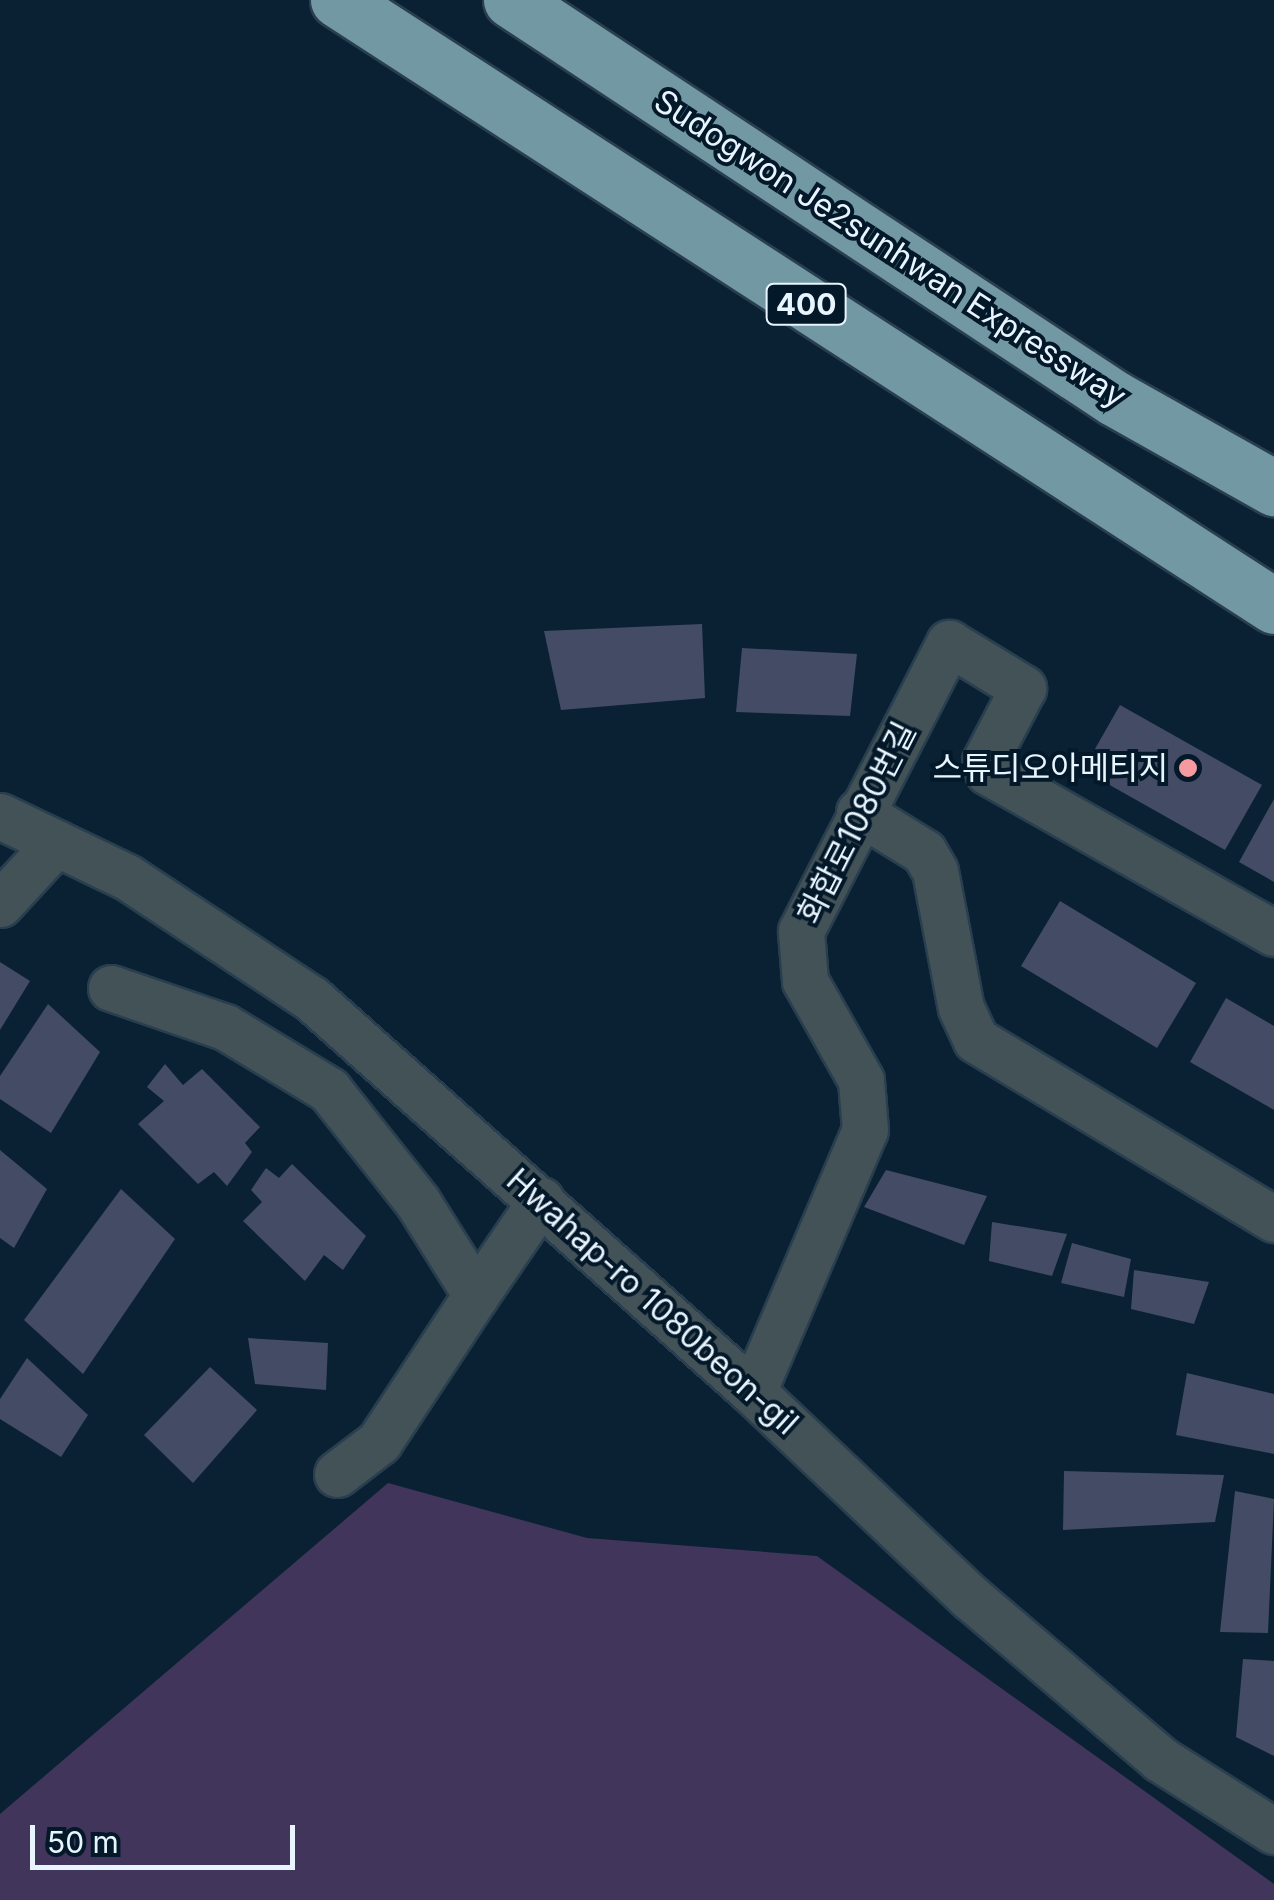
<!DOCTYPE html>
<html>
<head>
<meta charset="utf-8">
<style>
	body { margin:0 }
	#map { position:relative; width:1274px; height:1900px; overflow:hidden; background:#0a2133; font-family:Inter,"Noto Sans KR",sans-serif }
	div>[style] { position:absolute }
	.green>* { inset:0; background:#41355b }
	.building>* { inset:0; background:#434b65 }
	.roads { filter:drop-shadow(2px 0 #293f4f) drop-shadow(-2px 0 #293f4f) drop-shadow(0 2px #293f4f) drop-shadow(0 -2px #293f4f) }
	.minor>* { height:45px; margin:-22.5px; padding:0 22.5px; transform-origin:22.5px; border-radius:22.5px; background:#435257 }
	.highway>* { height:55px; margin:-27.5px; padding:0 27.5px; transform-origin:27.5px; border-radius:27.5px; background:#7298a3 }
	.dots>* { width:28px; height:28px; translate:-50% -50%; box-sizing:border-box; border:5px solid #031829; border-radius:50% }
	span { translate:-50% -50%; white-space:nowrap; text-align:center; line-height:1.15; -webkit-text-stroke:8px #031829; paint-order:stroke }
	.shield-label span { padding:2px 8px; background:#031829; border:2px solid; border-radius:8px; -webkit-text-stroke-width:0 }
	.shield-label { font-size:30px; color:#e9f5fe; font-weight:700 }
	.street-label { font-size:32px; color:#e9f5fe }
	.poi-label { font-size:32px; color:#e9f5fe }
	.right { translate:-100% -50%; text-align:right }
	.scale { position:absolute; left:30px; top:1825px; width:265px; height:45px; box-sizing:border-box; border:5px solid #e9f5fe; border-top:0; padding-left:12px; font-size:30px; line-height:35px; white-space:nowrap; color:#e9f5fe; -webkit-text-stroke:8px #031829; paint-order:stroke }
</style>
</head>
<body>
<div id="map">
	<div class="green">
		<i style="clip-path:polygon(388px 1483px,587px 1538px,817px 1556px,1274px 1884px,1274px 1900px,0 1900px,0 1814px)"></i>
	</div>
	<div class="building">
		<i style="clip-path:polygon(702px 624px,705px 698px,561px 710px,544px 631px)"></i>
		<i style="clip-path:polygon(742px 648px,857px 654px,850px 716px,736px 712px)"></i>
		<i style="clip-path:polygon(1120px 705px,1262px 785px,1225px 850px,1083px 770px)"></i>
		<i style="clip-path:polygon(1274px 799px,1274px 882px,1239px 862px)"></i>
		<i style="clip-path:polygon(1060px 901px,1196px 983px,1157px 1048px,1021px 966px)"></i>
		<i style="clip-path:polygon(0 962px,30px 981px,0 1030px)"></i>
		<i style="clip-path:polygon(1226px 998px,1274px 1026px,1274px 1110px,1190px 1062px)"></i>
		<i style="clip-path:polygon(48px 1004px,100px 1052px,51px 1133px,0 1099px,0 1076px)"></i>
		<i style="clip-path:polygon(165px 1064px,183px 1085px,202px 1069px,260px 1127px,245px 1143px,252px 1152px,227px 1186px,214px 1172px,198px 1184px,138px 1124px,164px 1101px,147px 1087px)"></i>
		<i style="clip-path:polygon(0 1150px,47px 1189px,14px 1248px,0 1238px)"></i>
		<i style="clip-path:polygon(292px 1164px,366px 1236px,343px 1270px,324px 1255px,305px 1281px,243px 1221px,262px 1202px,251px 1190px,266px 1168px,279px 1178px)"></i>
		<i style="clip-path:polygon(886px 1170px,987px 1196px,964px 1245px,864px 1207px)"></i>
		<i style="clip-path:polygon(121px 1189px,175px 1239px,83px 1374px,24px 1320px)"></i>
		<i style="clip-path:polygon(992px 1222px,1067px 1234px,1052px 1276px,989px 1261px)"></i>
		<i style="clip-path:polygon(1072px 1243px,1131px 1259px,1124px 1297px,1061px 1283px)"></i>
		<i style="clip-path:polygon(1134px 1270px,1209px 1282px,1194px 1324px,1131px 1309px)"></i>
		<i style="clip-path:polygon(248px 1338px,328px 1343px,326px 1390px,255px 1384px)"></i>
		<i style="clip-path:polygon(27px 1358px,88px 1415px,61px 1457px,0 1419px,0 1399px)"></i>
		<i style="clip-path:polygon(210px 1367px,257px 1410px,193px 1483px,144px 1435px)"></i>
		<i style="clip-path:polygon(1187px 1373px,1274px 1394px,1274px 1454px,1176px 1435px)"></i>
		<i style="clip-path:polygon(1064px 1471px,1224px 1475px,1215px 1522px,1063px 1530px)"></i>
		<i style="clip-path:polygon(1235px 1491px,1274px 1499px,1268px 1633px,1220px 1632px)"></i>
		<i style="clip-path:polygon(1243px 1659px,1274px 1661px,1274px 1756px,1236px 1737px)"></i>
	</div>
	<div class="roads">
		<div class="minor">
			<i style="left:859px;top:812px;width:76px;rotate:31.6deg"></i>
			<i style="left:924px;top:852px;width:22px;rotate:60deg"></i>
			<i style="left:935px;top:871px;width:139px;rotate:79.3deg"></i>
			<i style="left:961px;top:1008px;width:35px;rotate:65deg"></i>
			<i style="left:976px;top:1040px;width:348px;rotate:31deg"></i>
			<i style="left:0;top:816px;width:141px;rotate:25.7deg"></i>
			<i style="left:127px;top:877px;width:222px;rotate:33.4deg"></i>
			<i style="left:312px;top:999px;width:591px;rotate:41.71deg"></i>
			<i style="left:753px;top:1392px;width:300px;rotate:43.4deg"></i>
			<i style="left:971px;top:1598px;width:248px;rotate:40.4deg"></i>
			<i style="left:1160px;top:1759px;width:135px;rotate:32.3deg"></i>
			<i style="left:0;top:904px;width:83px;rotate:-47.4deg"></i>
			<i style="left:111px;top:988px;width:120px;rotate:18.9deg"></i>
			<i style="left:225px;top:1027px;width:122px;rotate:31.2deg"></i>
			<i style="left:329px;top:1090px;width:142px;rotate:51.6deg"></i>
			<i style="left:417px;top:1201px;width:111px;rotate:57.9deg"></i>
			<i style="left:476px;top:1295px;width:115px;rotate:-55.6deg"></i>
			<i style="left:753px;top:1392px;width:285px;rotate:-66.9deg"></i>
			<i style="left:865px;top:1130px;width:50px;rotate:-94.6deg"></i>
			<i style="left:861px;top:1080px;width:114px;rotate:-119.5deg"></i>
			<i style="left:805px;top:981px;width:50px;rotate:-94.6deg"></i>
			<i style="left:801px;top:931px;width:324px;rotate:-62.8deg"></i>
			<i style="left:949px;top:643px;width:87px;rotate:31.3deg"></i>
			<i style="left:1023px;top:688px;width:82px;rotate:117.5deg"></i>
			<i style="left:985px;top:761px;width:11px;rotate:75deg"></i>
			<i style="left:988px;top:772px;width:328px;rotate:29.4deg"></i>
			<i style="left:337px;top:1474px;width:53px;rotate:-37.3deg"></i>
			<i style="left:379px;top:1442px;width:176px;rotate:-56.6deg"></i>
		</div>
		<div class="highway">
			<i style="left:338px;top:0;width:1115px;rotate:32.92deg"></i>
			<i style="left:511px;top:0;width:723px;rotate:33.43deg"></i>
			<i style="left:1114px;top:398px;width:184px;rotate:29.4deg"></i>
		</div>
	</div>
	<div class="dots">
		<i style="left:1188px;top:768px;background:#f59b9f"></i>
	</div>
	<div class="shield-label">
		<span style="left:806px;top:304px">400</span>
	</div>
	<div class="street-label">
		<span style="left:890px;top:249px;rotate:33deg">Sudogwon Je2sunhwan Expressway</span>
		<span style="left:857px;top:823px;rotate:-63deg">화합로1080번길</span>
		<span style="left:652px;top:1302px;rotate:42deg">Hwahap-ro 1080beon-gil</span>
	</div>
	<div class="poi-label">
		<span class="right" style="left:1168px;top:768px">스튜디오아메티지</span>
	</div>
	<div class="scale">50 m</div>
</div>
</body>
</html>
